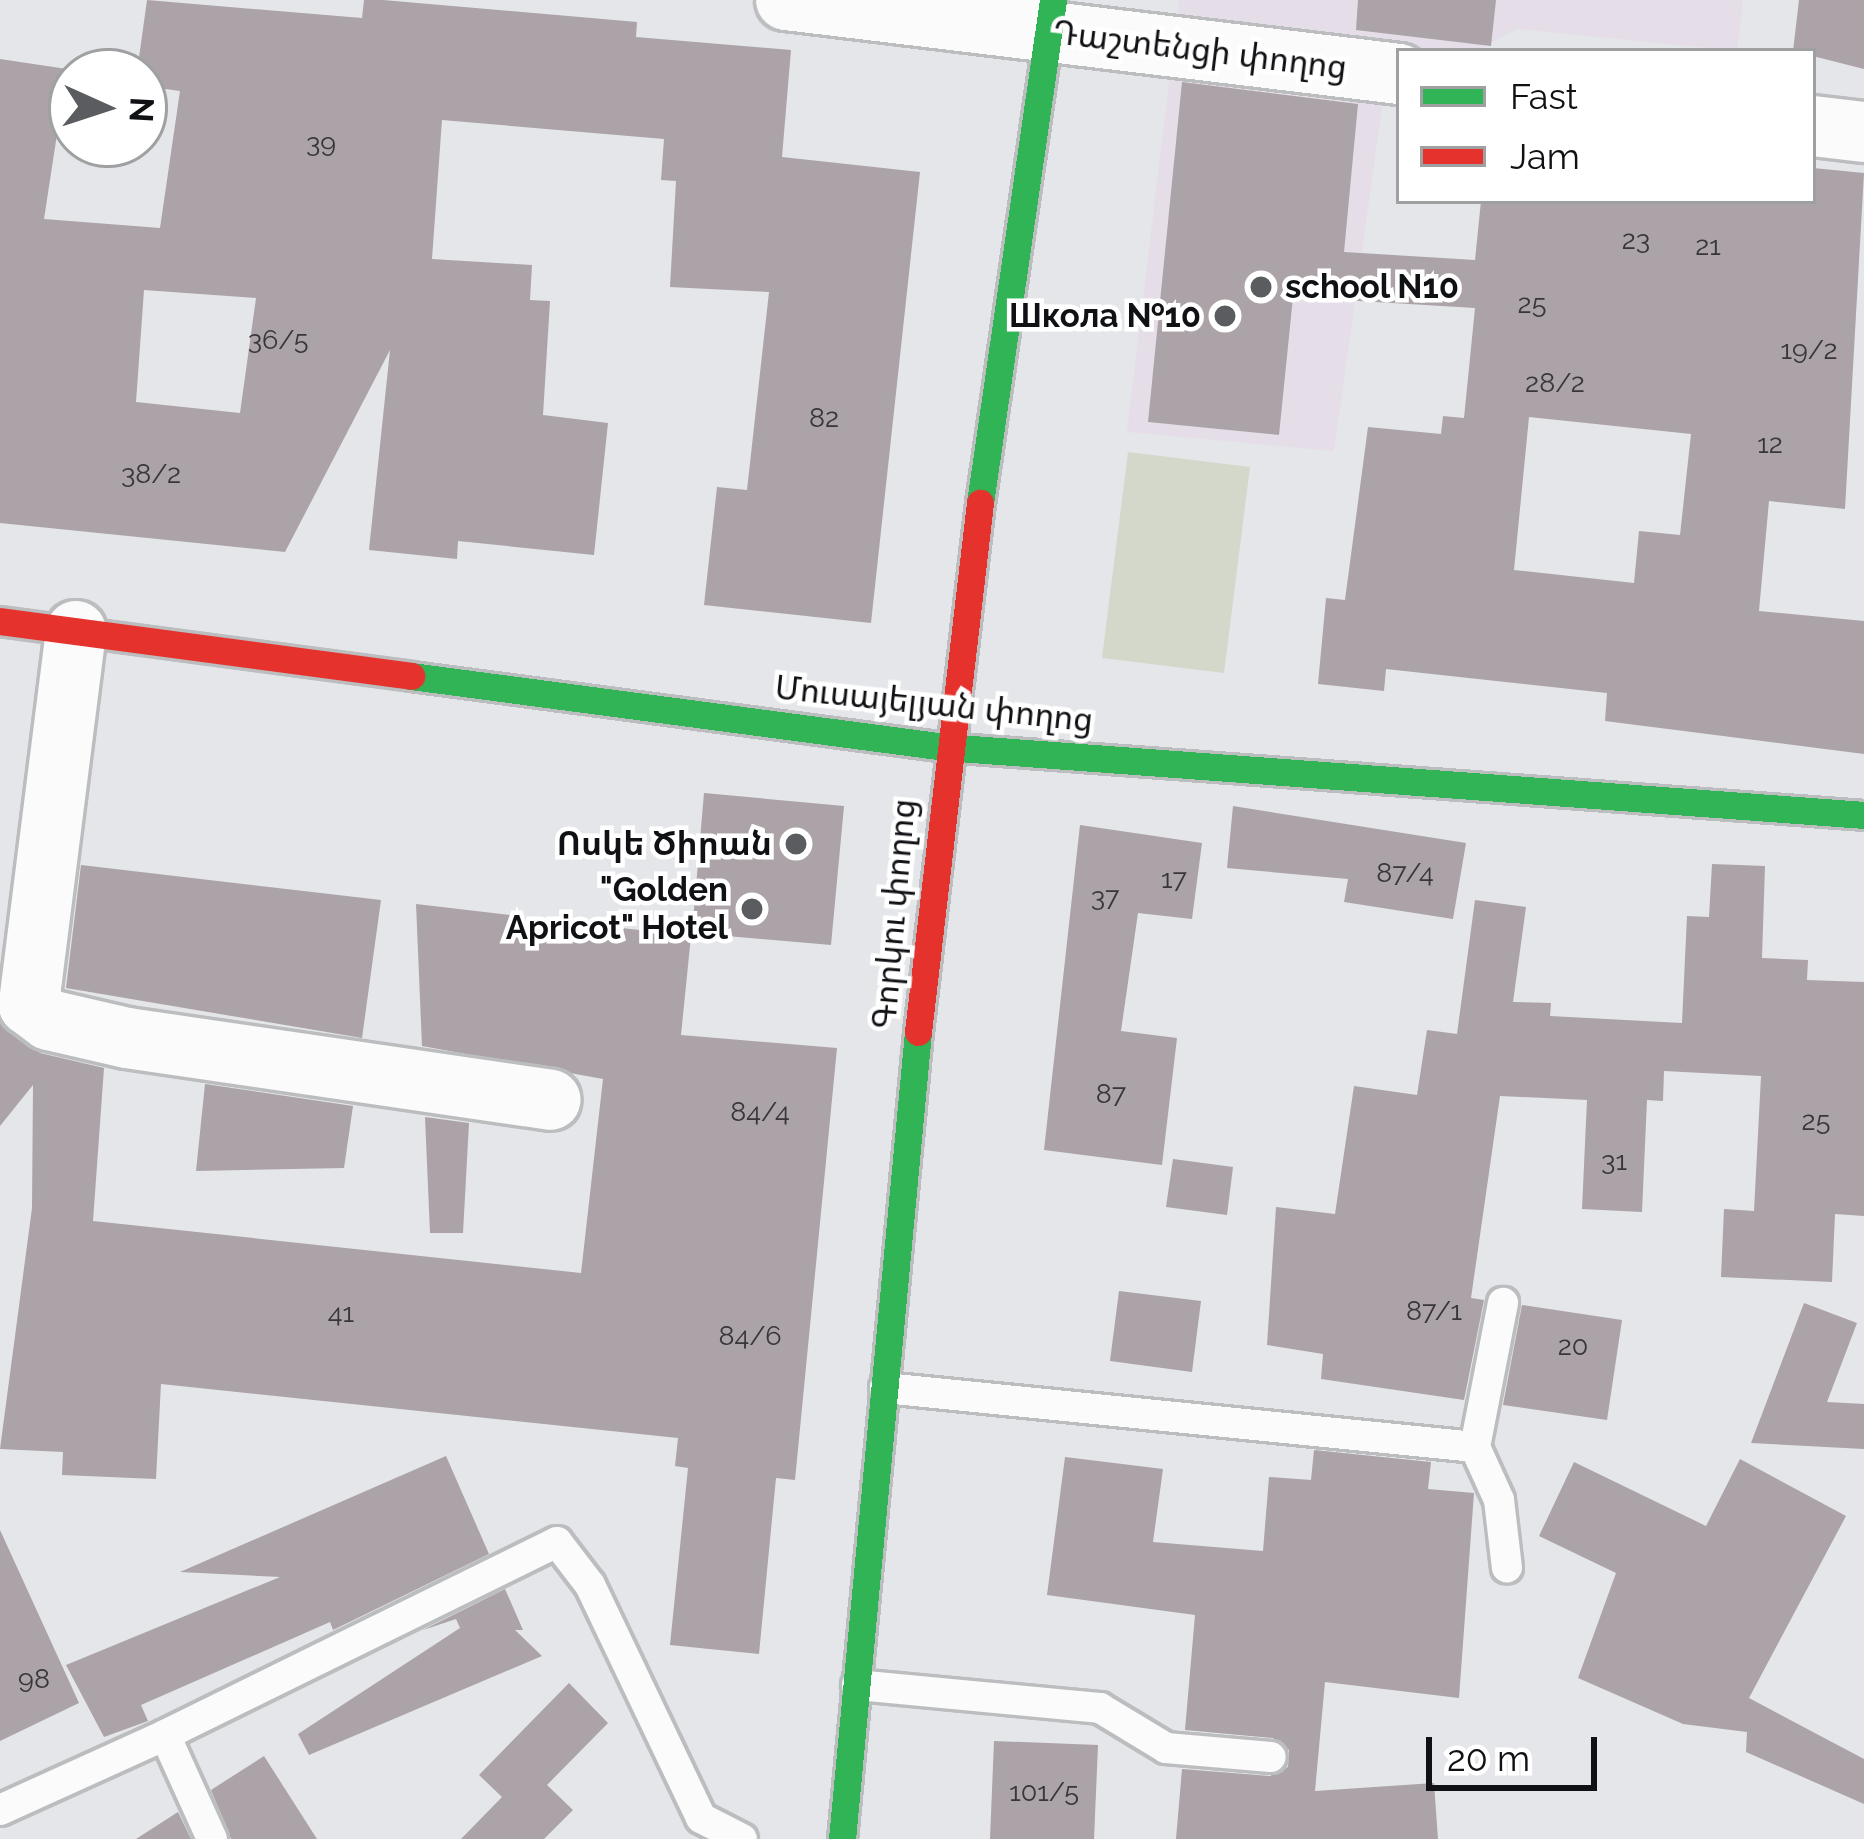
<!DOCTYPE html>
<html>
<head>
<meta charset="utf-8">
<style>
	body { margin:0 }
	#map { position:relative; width:1864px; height:1839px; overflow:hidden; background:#e4e6e9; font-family:Raleway,"Noto Sans Armenian",sans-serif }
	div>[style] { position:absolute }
	.education>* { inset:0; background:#e5dde8 }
	.green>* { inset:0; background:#d4d8ca }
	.building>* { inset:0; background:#aba3a7 }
	.roads { filter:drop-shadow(3px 0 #bbbdbf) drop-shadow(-3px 0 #bbbdbf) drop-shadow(0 3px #bbbdbf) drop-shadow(0 -3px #bbbdbf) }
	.lane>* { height:30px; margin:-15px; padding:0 15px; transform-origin:15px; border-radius:15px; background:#fbfbfc }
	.street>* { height:60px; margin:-30px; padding:0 30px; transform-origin:30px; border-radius:30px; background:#fbfbfc }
	.fast>* { height:27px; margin:-13.5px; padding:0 13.5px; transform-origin:13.5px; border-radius:13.5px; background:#30b455 }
	.jam>* { height:27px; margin:-13.5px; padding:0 13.5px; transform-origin:13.5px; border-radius:13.5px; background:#e5322d }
	.dots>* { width:33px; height:33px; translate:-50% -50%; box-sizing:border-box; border:6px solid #fff; border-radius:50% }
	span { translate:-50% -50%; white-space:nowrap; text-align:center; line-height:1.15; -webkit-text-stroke:9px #fff; paint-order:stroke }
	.number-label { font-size:27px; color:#373639 }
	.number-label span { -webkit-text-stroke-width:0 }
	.street-label { font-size:33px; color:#101114 }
	.poi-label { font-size:33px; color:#101114; font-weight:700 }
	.left { translate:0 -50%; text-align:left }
	.right { translate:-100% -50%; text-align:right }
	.legend { position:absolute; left:1396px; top:48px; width:420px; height:156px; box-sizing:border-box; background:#fff; border:3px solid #9fa0a1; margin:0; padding:15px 21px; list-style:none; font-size:36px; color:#101114 }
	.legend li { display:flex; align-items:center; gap:24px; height:60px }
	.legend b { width:60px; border:3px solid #9fa0a1 }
	.north { position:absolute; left:48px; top:48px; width:120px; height:120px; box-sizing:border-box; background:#fff; border:3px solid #9fa0a1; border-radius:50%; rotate:93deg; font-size:33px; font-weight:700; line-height:48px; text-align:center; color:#101114 }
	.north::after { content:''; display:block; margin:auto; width:42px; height:54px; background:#5a5c5f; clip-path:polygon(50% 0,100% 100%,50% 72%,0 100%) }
	.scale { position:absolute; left:1426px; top:1737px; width:171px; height:54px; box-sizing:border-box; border:6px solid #101114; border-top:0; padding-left:15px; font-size:36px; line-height:42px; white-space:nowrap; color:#101114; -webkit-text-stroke:9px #fff; paint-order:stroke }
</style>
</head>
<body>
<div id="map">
	<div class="education">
		<i style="clip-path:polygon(1179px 0,1743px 0,1737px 51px,1517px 29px,1475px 51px,1399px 51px,1383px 100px,1334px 451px,1127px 432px)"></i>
	</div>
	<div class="green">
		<i style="clip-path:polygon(1128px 452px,1250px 467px,1224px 673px,1102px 658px)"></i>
	</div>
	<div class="building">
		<i style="clip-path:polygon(evenodd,147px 0,362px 18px,364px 0,383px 0,637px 22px,636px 37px,791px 50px,782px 157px,920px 172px,871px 623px,704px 605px,717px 487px,747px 490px,769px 292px,670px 287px,676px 181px,661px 180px,664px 139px,442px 120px,432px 259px,532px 265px,530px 300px,550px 301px,543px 415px,608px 423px,594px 555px,458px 541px,457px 559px,369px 550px,390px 350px,285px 552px,0 523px,0 59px,67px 69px,44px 219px,160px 228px,180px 91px,144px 86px,137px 72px,147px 0,144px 290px,256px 298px,240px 413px,136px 402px,144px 290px)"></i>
		<i style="clip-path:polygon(1358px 0,1496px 0,1491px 46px,1356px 30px)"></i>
		<i style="clip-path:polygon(1799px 0,1864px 0,1864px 69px,1793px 51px)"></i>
		<i style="clip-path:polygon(evenodd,1182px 82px,1358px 104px,1344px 252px,1475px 260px,1481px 201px,1813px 201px,1813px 168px,1864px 173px,1845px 509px,1769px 501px,1759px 611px,1864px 621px,1864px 754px,1605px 721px,1607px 693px,1386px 669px,1384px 691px,1318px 684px,1326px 598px,1345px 600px,1368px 427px,1441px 434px,1443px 416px,1464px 418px,1475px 308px,1293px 297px,1279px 435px,1148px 422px,1182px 82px,1529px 417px,1691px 434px,1680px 535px,1639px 531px,1634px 583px,1514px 570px,1529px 417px)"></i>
		<i style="clip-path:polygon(704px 793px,844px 806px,831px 945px,692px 933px)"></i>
		<i style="clip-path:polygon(1233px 806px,1466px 843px,1453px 919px,1344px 902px,1348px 879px,1227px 868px)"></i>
		<i style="clip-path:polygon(1080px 825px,1202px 843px,1192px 919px,1138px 913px,1121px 1031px,1177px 1038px,1162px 1165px,1044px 1150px)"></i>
		<i style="clip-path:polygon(1712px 864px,1765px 866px,1762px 958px,1808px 960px,1807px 980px,1864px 982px,1864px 1216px,1835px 1214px,1832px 1282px,1721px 1277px,1724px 1209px,1754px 1211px,1761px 1076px,1664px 1071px,1663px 1101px,1647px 1100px,1642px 1212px,1582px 1209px,1587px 1100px,1500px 1096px,1471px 1298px,1484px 1300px,1464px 1400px,1321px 1379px,1323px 1354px,1267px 1345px,1276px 1207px,1335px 1214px,1354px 1086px,1417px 1095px,1427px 1030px,1457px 1034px,1475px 900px,1526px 907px,1513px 1002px,1551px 1003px,1550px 1016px,1682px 1023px,1687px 916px,1709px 917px)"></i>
		<i style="clip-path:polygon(81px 865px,381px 900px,362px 1038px,66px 988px)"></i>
		<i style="clip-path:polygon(416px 904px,691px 936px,681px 1035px,837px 1048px,795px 1480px,776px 1478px,759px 1654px,670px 1645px,688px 1468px,675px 1466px,678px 1438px,161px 1384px,156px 1479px,62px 1475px,63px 1452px,0 1449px,32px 1208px,33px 1085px,0 1126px,0 1022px,40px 1053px,104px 1068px,93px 1221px,581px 1273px,603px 1079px,422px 1046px)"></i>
		<i style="clip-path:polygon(205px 1084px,353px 1106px,344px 1168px,196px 1171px)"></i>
		<i style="clip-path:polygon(425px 1117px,469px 1123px,463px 1233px,430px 1233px)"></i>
		<i style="clip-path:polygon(1173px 1159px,1233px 1167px,1227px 1215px,1166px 1207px)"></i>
		<i style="clip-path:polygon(1119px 1291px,1201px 1301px,1192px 1372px,1110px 1361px)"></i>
		<i style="clip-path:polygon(1804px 1303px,1857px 1323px,1827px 1402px,1864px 1404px,1864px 1449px,1751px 1443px)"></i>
		<i style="clip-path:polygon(1522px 1305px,1622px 1320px,1607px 1420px,1503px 1405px)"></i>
		<i style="clip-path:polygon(1314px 1450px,1431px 1462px,1428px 1489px,1474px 1493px,1459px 1698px,1325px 1682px,1315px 1791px,1434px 1783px,1438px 1839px,1176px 1839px,1182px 1769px,1270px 1776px,1288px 1767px,1289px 1750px,1273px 1738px,1185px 1730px,1195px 1615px,1047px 1595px,1065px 1457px,1163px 1469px,1153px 1542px,1263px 1551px,1269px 1477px,1311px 1480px)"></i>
		<i style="clip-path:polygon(446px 1456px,489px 1554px,333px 1630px,330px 1622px,141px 1705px,148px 1721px,104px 1737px,66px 1665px,280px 1577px,180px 1572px)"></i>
		<i style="clip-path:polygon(1740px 1459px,1846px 1516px,1749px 1698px,1864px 1759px,1864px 1804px,1746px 1752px,1747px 1732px,1683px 1724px,1578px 1678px,1616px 1573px,1539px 1536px,1574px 1462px,1706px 1526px)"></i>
		<i style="clip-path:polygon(0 1530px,79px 1703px,0 1741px)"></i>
		<i style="clip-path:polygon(505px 1589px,523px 1630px,515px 1630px,542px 1656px,309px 1755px,298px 1734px,460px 1628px,456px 1619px,423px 1630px)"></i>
		<i style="clip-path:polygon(569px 1683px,608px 1723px,547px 1785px,573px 1810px,544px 1839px,461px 1839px,502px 1797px,479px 1775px)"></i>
		<i style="clip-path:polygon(994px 1741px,1098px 1745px,1094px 1839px,990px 1839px)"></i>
		<i style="clip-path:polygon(264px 1756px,317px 1839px,231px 1839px,211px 1790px)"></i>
		<i style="clip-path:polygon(178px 1812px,191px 1839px,136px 1839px)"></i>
	</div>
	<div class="roads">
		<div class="lane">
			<i style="left:885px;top:1388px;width:593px;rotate:5.71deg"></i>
			<i style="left:1475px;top:1447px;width:147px;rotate:-79deg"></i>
			<i style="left:1475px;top:1447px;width:58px;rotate:65.6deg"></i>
			<i style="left:1499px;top:1500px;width:68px;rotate:83.3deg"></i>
			<i style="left:857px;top:1685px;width:244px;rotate:5.4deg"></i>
			<i style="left:1100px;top:1708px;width:77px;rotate:31.2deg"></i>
			<i style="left:1166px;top:1748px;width:105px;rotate:4.9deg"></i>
			<i style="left:165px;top:1735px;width:437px;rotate:-26.2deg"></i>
			<i style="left:557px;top:1542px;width:54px;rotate:52.5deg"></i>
			<i style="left:590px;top:1585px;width:258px;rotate:64.5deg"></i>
			<i style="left:701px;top:1818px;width:46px;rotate:27.1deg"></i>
			<i style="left:0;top:1810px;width:181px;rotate:-24.4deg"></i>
			<i style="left:165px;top:1735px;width:114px;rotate:65.7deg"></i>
		</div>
		<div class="street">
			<i style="left:786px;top:0;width:617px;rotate:6.88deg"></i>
			<i style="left:1813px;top:126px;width:51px;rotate:6.7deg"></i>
			<i style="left:76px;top:631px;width:377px;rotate:97.2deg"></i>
			<i style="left:29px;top:1005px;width:25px;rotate:37deg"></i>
			<i style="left:49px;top:1020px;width:80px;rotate:13deg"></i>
			<i style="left:127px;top:1038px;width:428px;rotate:8.3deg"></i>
		</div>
		<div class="fast">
			<i style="left:980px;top:503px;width:508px;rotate:-81.74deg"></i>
			<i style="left:411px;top:676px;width:539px;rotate:7.57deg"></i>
			<i style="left:945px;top:747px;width:922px;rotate:4.23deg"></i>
			<i style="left:842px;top:1839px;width:811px;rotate:-84.62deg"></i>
		</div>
		<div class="jam">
			<i style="left:0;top:621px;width:415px;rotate:7.6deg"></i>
			<i style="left:918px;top:1032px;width:533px;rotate:-83.32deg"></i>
		</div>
	</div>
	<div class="dots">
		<i style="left:1261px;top:287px;background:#5a5c5f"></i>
		<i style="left:1225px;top:316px;background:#5a5c5f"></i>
		<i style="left:796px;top:844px;background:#5a5c5f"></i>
		<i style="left:752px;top:909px;background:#5a5c5f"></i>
	</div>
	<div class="number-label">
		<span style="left:321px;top:143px">39</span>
		<span style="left:1636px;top:240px">23</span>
		<span style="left:1708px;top:246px">21</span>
		<span style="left:1532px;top:304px">25</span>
		<span style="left:278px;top:340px">36/5</span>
		<span style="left:1809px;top:350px">19/2</span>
		<span style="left:1555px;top:383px">28/2</span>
		<span style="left:824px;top:418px">82</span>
		<span style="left:1770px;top:444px">12</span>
		<span style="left:151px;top:474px">38/2</span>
		<span style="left:1405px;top:873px">87/4</span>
		<span style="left:1174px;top:879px">17</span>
		<span style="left:1105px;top:897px">37</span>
		<span style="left:1111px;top:1094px">87</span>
		<span style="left:760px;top:1112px">84/4</span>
		<span style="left:1816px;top:1121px">25</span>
		<span style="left:1614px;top:1161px">31</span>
		<span style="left:1434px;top:1311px">87/1</span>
		<span style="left:341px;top:1313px">41</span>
		<span style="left:750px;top:1336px">84/6</span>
		<span style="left:1573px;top:1346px">20</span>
		<span style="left:34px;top:1679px">98</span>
		<span style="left:1044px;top:1792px">101/5</span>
	</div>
	<div class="street-label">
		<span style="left:1200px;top:50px;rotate:7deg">Դաշտենցի փողոց</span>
		<span style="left:934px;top:704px;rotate:6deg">Մուսայելյան փողոց</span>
		<span style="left:894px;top:914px;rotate:-85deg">Գորկու փողոց</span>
	</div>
	<div class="poi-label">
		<span class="left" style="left:1285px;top:287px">school N10</span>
		<span class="right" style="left:1201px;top:316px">Школа №10</span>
		<span class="right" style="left:772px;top:844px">Ոսկե Ծիրան</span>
		<span class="right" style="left:728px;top:909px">"Golden<br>Apricot" Hotel</span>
	</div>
	<ul class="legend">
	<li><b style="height:15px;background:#30b455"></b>Fast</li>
	<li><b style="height:15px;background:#e5322d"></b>Jam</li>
	</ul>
	<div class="north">N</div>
	<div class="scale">20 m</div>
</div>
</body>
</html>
